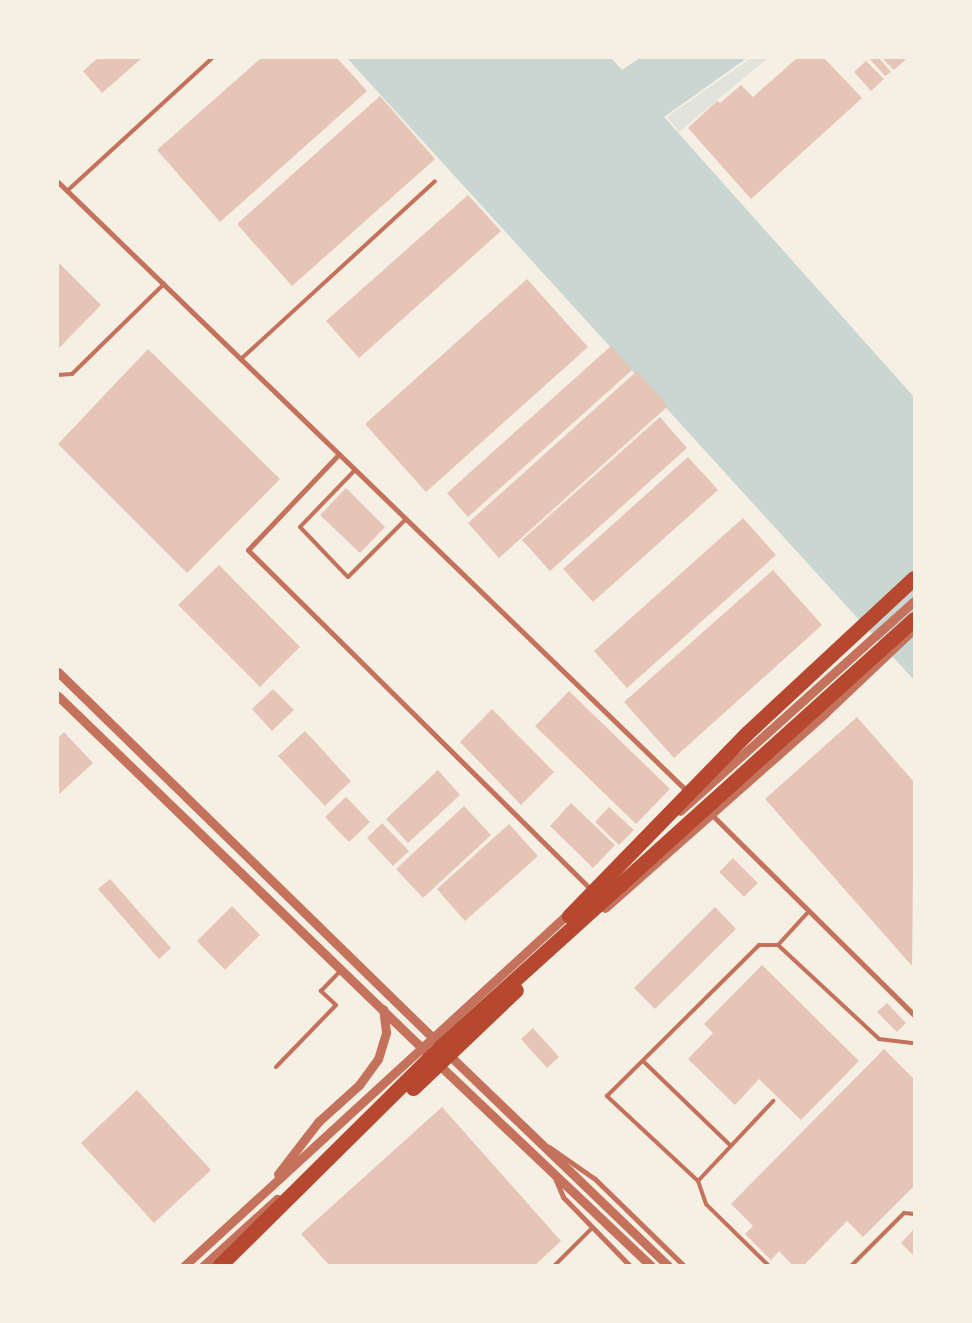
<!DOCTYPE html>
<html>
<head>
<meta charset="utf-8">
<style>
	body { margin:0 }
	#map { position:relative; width:972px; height:1323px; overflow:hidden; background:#f6efe4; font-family:"Roboto Condensed",sans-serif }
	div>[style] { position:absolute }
	.green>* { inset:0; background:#e2e4dc }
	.water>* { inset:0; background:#c9d6d2 }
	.building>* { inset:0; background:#e6c5b7 }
	.service>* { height:4px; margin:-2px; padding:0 2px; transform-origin:2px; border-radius:2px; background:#c5725c }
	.minor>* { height:5px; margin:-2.5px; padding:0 2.5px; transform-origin:2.5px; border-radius:2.5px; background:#c5725c }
	.tertiary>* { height:9px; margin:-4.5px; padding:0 4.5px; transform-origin:4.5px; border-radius:4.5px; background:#c5725c }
	.motorway>* { height:15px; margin:-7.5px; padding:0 7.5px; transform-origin:7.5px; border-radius:7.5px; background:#b5482f }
	span { translate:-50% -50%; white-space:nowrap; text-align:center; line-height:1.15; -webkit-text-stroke:4px #f6efe4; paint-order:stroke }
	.frame { position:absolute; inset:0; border:59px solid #f6efe4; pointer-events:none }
</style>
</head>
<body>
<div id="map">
	<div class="green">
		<i style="clip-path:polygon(751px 58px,768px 58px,679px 132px,667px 117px)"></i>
	</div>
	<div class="water">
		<i style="clip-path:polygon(347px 58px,611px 58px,622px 70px,640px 58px,747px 58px,664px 117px,914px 397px,914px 680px)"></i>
	</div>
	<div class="building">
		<i style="clip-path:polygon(98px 58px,142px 58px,102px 93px,83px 71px)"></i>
		<i style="clip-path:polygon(261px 58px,337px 58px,367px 91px,220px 222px,157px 150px)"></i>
		<i style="clip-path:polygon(797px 58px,824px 58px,862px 98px,751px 199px,688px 128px,717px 101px,720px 103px,741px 85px,753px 97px)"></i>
		<i style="clip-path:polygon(869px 58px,879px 58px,891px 72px,885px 76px)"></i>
		<i style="clip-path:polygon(882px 58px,907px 58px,894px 70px)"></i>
		<i style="clip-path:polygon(866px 61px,884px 79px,871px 91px,854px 72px)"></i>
		<i style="clip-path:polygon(380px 96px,435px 159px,292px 286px,237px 224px)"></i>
		<i style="clip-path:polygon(468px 195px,501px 231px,359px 358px,326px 321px)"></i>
		<i style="clip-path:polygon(58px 262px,101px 305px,58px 349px)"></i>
		<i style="clip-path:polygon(527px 279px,588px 347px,426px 492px,365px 424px)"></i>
		<i style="clip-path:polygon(611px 346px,632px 370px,468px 517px,447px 493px)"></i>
		<i style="clip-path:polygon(148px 349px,280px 479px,187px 573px,58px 444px)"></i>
		<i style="clip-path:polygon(637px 371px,668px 406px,499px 558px,468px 523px)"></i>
		<i style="clip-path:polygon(660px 417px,687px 448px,550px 571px,522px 540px)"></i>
		<i style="clip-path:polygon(688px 457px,718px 490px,593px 602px,563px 569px)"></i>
		<i style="clip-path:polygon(346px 488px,385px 527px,360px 553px,320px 515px)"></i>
		<i style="clip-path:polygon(743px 518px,776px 555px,627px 688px,594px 651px)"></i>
		<i style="clip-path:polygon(219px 565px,300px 647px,260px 687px,178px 605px)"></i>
		<i style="clip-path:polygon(773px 570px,822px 625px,674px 758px,624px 702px)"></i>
		<i style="clip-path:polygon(273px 689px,294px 710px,272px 731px,252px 709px)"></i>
		<i style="clip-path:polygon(569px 691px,670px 789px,636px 824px,535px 726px)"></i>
		<i style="clip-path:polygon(492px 709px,554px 772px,521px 805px,460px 742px)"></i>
		<i style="clip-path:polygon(857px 717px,914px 782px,912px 966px,765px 799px)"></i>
		<i style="clip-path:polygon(305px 731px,351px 781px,325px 806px,278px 756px)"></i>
		<i style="clip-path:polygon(64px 732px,93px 763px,58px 795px,58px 738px)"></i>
		<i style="clip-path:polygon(438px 770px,460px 795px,408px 843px,386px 819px)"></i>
		<i style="clip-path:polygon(346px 797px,370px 822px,349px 842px,325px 817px)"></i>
		<i style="clip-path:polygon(571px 803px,615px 845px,593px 868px,550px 826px)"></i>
		<i style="clip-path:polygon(464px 806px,491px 835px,423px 898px,396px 869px)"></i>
		<i style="clip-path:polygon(609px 807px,634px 830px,619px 845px,595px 822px)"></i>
		<i style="clip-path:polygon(382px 823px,409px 851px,393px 866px,367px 838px)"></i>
		<i style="clip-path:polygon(509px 824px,538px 856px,465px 921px,437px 889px)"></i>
		<i style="clip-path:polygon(733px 858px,758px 883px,744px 897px,719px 872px)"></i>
		<i style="clip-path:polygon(110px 879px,171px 948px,159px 959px,98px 889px)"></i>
		<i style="clip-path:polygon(232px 906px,260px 935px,225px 970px,197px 941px)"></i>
		<i style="clip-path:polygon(715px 907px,736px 929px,655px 1009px,634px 988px)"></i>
		<i style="clip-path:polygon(762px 965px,859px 1061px,801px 1120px,759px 1079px,735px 1105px,688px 1059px,713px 1033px,704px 1024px)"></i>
		<i style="clip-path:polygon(887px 1003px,906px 1023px,897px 1032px,877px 1012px)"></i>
		<i style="clip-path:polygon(533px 1028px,559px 1057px,547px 1068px,521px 1039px)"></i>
		<i style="clip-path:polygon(884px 1049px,914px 1079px,914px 1186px,863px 1237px,847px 1221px,803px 1266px,793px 1266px,779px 1251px,771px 1260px,745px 1234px,753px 1226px,731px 1204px)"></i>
		<i style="clip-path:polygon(137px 1090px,211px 1170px,154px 1223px,81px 1143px)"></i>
		<i style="clip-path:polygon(442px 1107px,561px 1241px,534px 1266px,330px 1266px,301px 1234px)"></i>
		<i style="clip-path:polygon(914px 1229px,914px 1253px,913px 1255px,901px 1243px)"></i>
	</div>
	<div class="service">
		<i style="left:67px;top:191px;width:197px;rotate:-42.5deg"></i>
		<i style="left:241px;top:359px;width:263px;rotate:-42.5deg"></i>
		<i style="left:58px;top:375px;width:14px;rotate:-4deg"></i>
		<i style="left:72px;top:374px;width:129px;rotate:-44.4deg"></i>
		<i style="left:355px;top:470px;width:79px;rotate:134deg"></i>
		<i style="left:300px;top:527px;width:69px;rotate:46.2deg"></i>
		<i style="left:348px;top:577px;width:82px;rotate:-45deg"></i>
		<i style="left:778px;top:945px;width:138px;rotate:42.9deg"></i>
		<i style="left:879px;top:1039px;width:35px;rotate:7deg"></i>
		<i style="left:643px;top:1061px;width:122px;rotate:44deg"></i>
		<i style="left:276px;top:1067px;width:86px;rotate:-45.9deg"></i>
		<i style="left:336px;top:1005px;width:21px;rotate:-137deg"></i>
		<i style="left:321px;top:991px;width:29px;rotate:-46deg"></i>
		<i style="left:698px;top:1181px;width:110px;rotate:-46.8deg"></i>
		<i style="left:554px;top:1266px;width:54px;rotate:-45deg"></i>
		<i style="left:769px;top:1266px;width:88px;rotate:-135.5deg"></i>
		<i style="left:706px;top:1204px;width:24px;rotate:-109deg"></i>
		<i style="left:698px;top:1181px;width:125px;rotate:-137deg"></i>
		<i style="left:607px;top:1096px;width:214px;rotate:-44.8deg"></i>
		<i style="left:759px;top:945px;width:19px"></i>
		<i style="left:778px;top:945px;width:46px;rotate:-47.6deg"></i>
		<i style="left:851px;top:1266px;width:75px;rotate:-45deg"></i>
		<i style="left:904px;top:1213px;width:10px;rotate:6deg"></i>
	</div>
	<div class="minor">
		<i style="left:58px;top:182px;width:877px;rotate:44.08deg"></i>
		<i style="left:339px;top:454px;width:132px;rotate:133.5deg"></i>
		<i style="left:248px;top:550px;width:484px;rotate:44.7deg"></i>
		<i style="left:710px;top:813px;width:287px;rotate:44.7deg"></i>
		<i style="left:549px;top:1147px;width:56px;rotate:34.8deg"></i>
		<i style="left:595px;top:1179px;width:124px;rotate:44.3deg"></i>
		<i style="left:555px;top:1178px;width:21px;rotate:67deg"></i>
		<i style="left:563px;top:1197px;width:96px;rotate:45.8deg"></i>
	</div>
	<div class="tertiary">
		<i style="left:58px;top:672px;width:528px;rotate:44.31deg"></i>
		<i style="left:58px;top:696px;width:512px;rotate:44.05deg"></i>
		<i style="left:680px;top:811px;width:314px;rotate:-41.9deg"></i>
		<i style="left:605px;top:908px;width:293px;rotate:-41.5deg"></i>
		<i style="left:824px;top:714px;width:124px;rotate:-43.4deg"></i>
		<i style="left:447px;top:1053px;width:307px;rotate:43.9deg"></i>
		<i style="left:435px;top:1061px;width:298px;rotate:43.5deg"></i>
		<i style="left:278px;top:1174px;width:66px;rotate:-52.4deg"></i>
		<i style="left:318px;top:1122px;width:55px;rotate:-42.1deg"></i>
		<i style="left:359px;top:1085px;width:32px;rotate:-54deg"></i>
		<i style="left:378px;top:1059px;width:28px;rotate:-73deg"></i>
		<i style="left:386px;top:1032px;width:23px;rotate:-97deg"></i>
		<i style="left:184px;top:1266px;width:525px;rotate:-42.53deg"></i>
		<i style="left:203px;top:1266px;width:100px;rotate:-42.2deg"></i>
	</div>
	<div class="motorway">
		<i style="left:569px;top:916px;width:254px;rotate:-45.8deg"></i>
		<i style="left:746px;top:734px;width:229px;rotate:-42.9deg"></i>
		<i style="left:413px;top:1088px;width:142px;rotate:-43.6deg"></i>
		<i style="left:219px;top:1266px;width:311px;rotate:-44.7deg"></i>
		<i style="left:440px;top:1047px;width:639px;rotate:-42.08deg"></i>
	</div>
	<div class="frame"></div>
</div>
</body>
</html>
